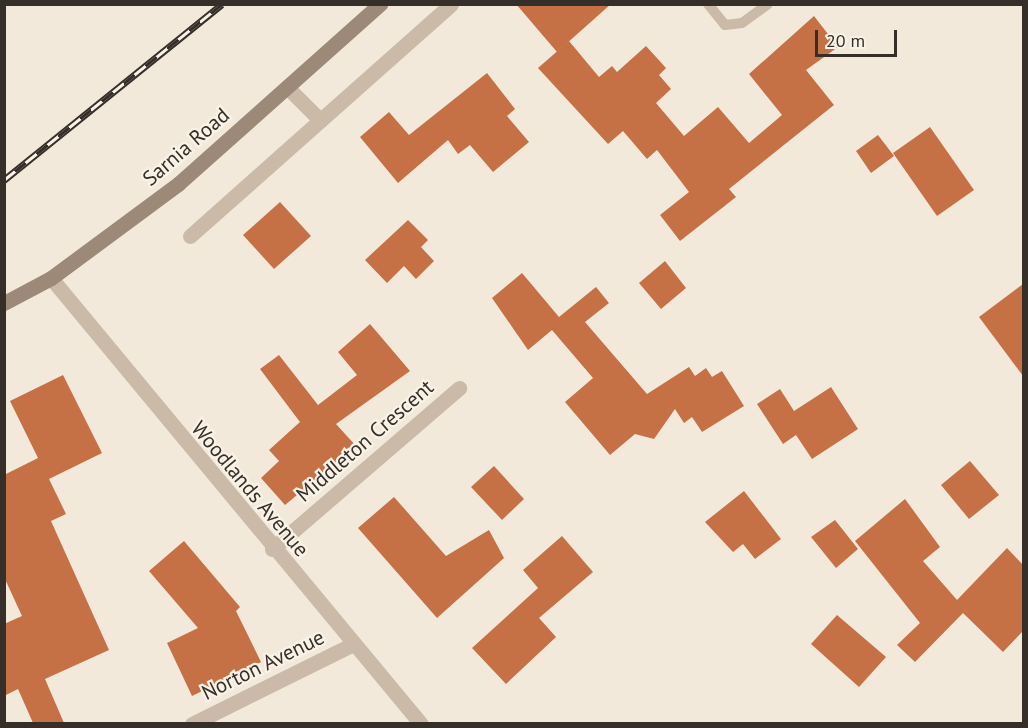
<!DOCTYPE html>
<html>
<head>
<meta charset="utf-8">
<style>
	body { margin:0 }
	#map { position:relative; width:1028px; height:728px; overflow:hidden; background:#f2e9db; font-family:"PT Sans",sans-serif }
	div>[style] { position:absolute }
	.building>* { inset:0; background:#c57145 }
	.service>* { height:10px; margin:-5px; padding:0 5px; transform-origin:5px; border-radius:5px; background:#cabaa7 }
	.minor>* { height:15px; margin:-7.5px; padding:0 7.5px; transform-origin:7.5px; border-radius:7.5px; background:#cabaa7 }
	.secondary>* { height:15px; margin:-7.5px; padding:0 7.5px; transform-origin:7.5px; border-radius:7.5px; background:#9d8978 }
	.rail>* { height:7px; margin-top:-3.5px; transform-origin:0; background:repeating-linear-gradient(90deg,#f9f3e7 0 14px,#362e28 0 28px); box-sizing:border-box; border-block:2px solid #362e28 }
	span { translate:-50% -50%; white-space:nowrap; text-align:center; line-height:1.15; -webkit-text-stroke:4.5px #f9f3e7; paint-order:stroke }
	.street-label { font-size:21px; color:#362e28 }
	.frame { position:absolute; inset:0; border:6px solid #362e28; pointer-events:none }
	.scale { position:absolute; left:815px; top:30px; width:82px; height:27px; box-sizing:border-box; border:3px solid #362e28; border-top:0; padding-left:8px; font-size:18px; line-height:21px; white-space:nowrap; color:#362e28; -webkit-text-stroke:4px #f9f3e7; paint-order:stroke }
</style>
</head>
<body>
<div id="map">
	<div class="building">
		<i style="clip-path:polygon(516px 4px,611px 4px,557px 52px)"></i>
		<i style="clip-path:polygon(814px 16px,838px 47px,806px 70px,834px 105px,729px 189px,736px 197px,680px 241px,660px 215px,689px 192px,657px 150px,647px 159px,623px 131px,608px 144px,538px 68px,569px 41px,599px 77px,612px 66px,617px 72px,646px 46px,666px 68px,659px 75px,671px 89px,656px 103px,684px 136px,718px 107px,749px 143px,782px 115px,749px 74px)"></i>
		<i style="clip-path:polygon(487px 73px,515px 109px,507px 116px,529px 142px,493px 172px,470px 145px,458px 154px,448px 140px,398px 183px,360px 137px,389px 112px,409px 135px)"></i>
		<i style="clip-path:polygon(930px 127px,974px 190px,937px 216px,893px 153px)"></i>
		<i style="clip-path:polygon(878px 135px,894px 156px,871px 173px,856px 151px)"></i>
		<i style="clip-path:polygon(280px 202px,311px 236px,274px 269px,243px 235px)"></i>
		<i style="clip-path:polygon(408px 220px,428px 240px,421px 247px,434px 261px,416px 279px,404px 266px,387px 283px,365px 260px)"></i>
		<i style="clip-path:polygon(665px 261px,686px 288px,661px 309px,639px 283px)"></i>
		<i style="clip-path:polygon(522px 273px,559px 317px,596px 287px,609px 303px,585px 322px,647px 394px,689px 367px,695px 376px,706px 368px,712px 377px,722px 371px,744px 406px,702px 432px,692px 417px,684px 423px,675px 409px,654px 439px,635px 434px,610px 455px,565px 402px,593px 378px,552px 330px,528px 350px,492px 298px)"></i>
		<i style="clip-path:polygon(1023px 284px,1023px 376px,979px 317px)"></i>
		<i style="clip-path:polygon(370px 324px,410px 371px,336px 424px,356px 446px,285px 505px,261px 478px,279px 461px,269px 450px,300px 422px,260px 369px,279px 355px,318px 405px,357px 375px,338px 352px)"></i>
		<i style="clip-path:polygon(63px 375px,102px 453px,49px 479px,66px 514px,51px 521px,109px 650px,45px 679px,64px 723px,33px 723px,18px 689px,4px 696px,4px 624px,22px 616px,4px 577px,4px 475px,38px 458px,10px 401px)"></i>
		<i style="clip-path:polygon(831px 387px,858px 429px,812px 459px,796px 435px,783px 444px,757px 404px,780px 389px,794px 411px)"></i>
		<i style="clip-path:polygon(970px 461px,999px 495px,969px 519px,941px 485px)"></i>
		<i style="clip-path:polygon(494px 466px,524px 499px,502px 520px,471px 487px)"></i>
		<i style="clip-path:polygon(744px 491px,781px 539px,755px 559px,743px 544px,733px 552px,705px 522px)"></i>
		<i style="clip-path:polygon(394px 497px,446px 556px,489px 530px,504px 558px,437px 618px,358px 528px)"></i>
		<i style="clip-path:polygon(905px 499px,940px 547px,923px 561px,957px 600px,1007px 548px,1023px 565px,1023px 631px,1003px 652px,963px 613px,915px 662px,897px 645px,920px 623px,855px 541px)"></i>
		<i style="clip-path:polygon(835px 520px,858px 549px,836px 568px,811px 537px)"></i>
		<i style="clip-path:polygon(562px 536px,593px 572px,539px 618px,556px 637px,506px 684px,472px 648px,538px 588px,523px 570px)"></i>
		<i style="clip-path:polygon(184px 541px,240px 607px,236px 611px,261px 662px,192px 696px,167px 643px,198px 628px,149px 571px)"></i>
		<i style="clip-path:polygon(837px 615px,886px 657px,859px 687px,811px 644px)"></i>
	</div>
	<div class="service">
		<i style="left:708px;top:4px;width:27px;rotate:51deg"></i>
		<i style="left:725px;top:25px;width:17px;rotate:-7deg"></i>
		<i style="left:742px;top:23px;width:32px;rotate:-36deg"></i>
	</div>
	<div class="minor">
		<i style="left:287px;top:87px;width:47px;rotate:45deg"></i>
		<i style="left:190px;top:236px;width:349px;rotate:-41.6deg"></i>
		<i style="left:51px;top:278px;width:579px;rotate:50.32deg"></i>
		<i style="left:272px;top:549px;width:247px;rotate:-40.7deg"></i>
		<i style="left:192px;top:724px;width:180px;rotate:-26.4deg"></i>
	</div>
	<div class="secondary">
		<i style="left:4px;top:303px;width:53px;rotate:-28deg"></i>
		<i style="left:51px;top:278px;width:158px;rotate:-36.5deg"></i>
		<i style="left:178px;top:184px;width:271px;rotate:-41.7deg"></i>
	</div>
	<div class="rail">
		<i style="left:4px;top:180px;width:280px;rotate:-38.9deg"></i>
	</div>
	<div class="street-label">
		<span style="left:186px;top:147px;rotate:-41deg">Sarnia Road</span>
		<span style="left:365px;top:441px;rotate:-41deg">Middleton Crescent</span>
		<span style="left:250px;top:489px;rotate:50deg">Woodlands Avenue</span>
		<span style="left:263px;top:665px;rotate:-26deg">Norton Avenue</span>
	</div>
	<div class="frame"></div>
	<div class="scale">20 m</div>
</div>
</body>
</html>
